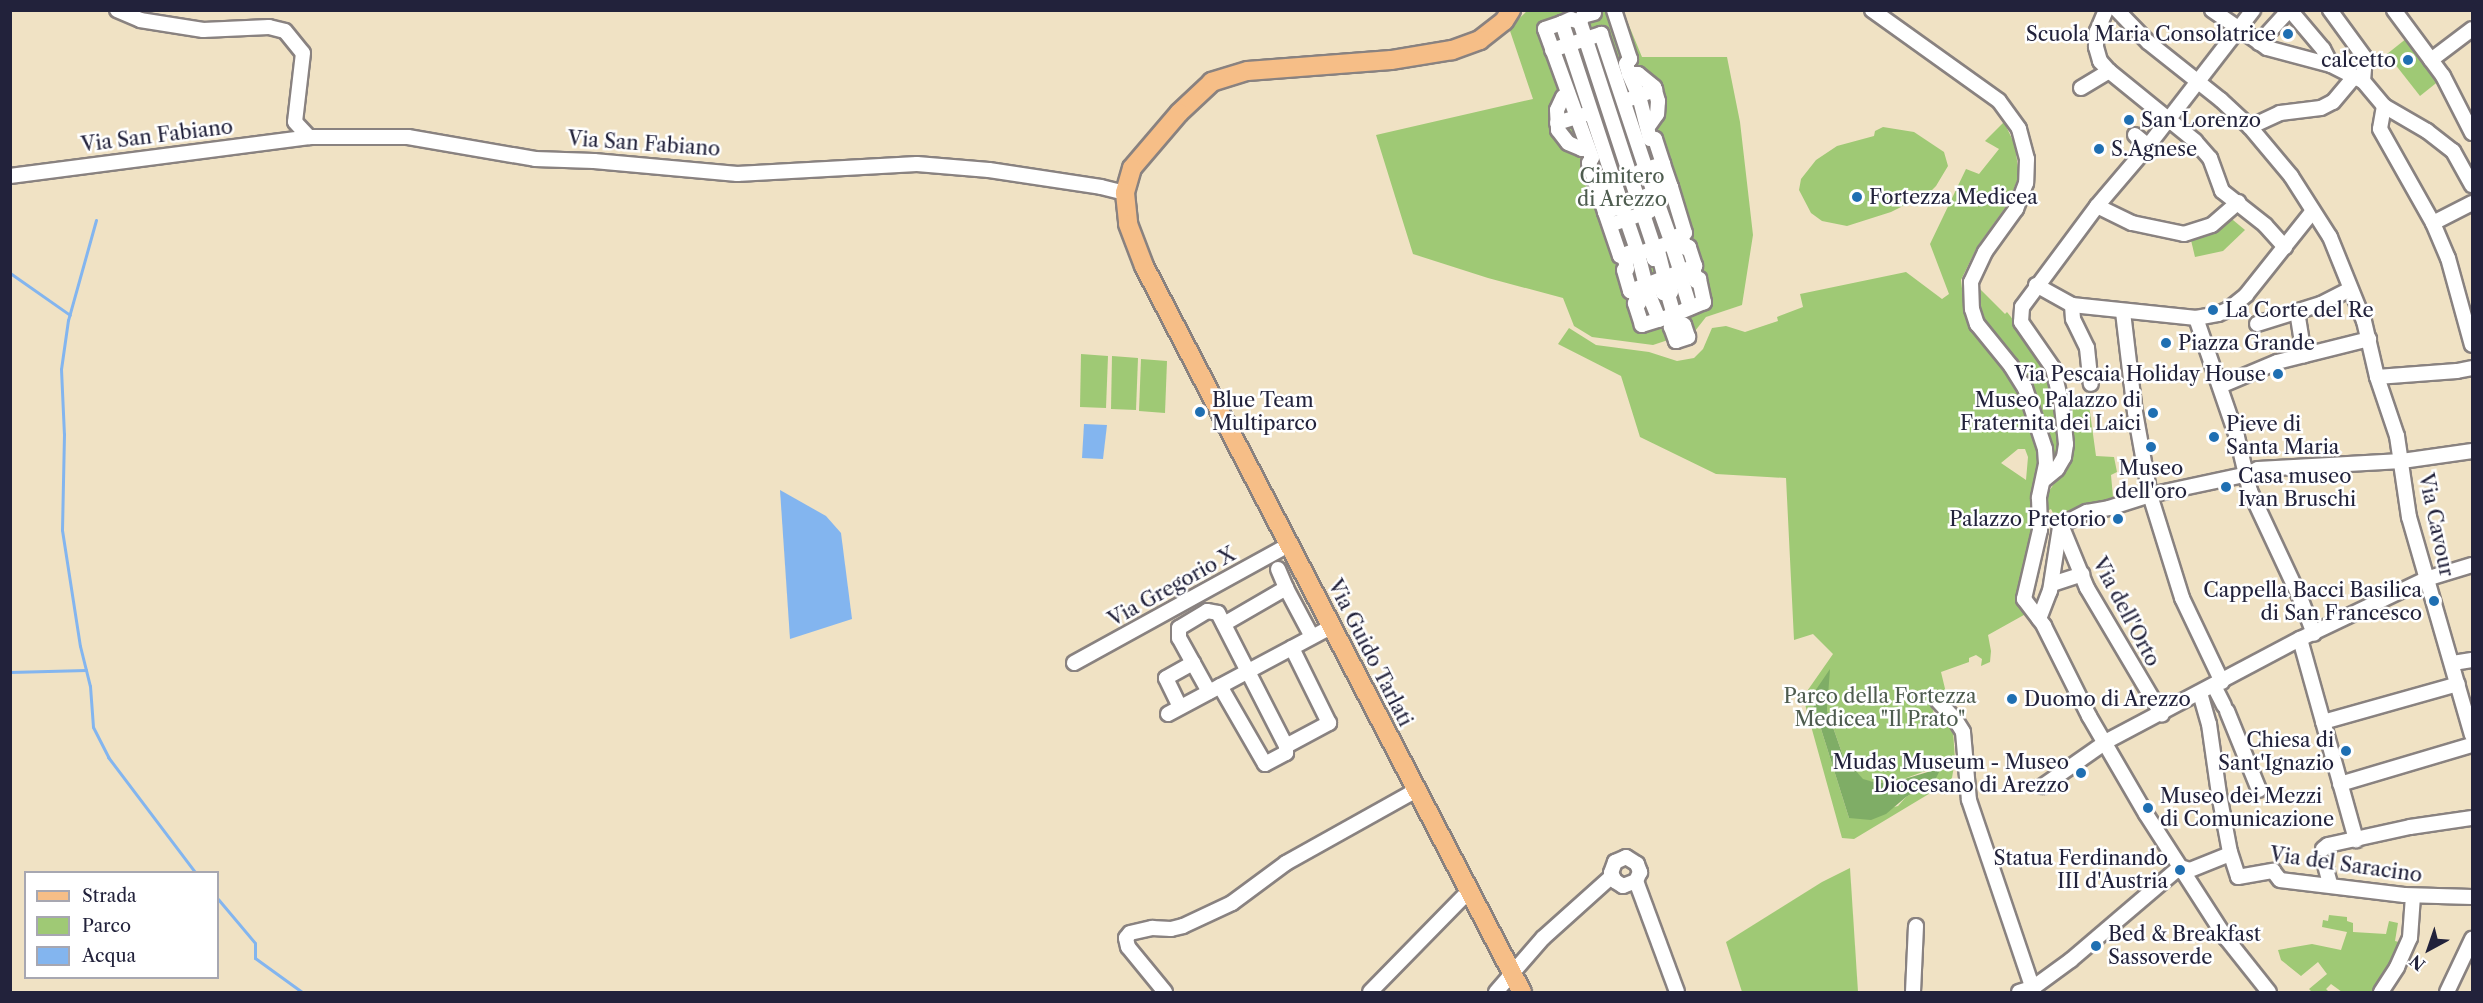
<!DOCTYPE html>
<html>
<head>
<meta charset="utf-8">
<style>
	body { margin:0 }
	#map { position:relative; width:2483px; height:1003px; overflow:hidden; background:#f0e2c4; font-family:"Libre Caslon Text",serif }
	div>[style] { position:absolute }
	.green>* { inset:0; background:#9fc975 }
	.forest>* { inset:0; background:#7fad66 }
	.water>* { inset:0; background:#83b5ef }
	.stream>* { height:3px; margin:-1.5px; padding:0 1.5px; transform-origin:1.5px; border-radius:1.5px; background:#83b5ef }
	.roads { filter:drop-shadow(2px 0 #898280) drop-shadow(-2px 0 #898280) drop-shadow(0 2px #898280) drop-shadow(0 -2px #898280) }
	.minor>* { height:14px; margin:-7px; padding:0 7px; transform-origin:7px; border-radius:7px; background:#fff }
	.major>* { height:18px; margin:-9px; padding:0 9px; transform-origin:9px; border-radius:9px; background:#f6be87 }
	.dots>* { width:16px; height:16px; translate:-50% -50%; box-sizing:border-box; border:3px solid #fff; border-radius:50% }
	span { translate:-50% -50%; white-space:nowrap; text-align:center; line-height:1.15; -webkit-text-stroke:5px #fff; paint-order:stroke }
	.poi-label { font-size:20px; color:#22223b }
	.right { translate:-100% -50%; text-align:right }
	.left { translate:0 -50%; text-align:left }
	.street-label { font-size:20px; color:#22223b }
	.park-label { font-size:20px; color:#4e5c4f }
	.frame { position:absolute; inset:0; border:12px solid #22223b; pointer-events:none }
	.legend { position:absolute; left:24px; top:871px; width:195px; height:108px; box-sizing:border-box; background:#fff; border:2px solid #a7a7b1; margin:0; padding:8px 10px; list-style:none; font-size:18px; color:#22223b }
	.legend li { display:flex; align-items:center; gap:12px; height:30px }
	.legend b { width:30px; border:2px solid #a7a7b1 }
	.north { position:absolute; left:2399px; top:919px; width:60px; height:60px; -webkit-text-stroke:4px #fff; paint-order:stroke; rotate:220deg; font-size:16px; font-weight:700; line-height:24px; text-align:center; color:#22223b }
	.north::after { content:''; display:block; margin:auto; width:21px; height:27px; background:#22223b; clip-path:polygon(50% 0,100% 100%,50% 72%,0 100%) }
</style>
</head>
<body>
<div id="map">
	<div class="green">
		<i style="clip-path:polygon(1527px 11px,1623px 11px,1642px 57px,1727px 57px,1740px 122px,1753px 235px,1742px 305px,1706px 317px,1695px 331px,1653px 345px,1592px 337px,1574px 326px,1563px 298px,1488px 278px,1413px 254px,1376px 135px,1533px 99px,1509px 28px)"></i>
		<i style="clip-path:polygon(2407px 38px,2440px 80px,2420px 96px,2387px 54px)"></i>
		<i style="clip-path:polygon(evenodd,2004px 122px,2015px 145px,2019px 176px,2007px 205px,1977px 247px,1961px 280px,1965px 314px,1977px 324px,2011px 366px,2045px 449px,2029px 575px,2031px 611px,1988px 635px,1991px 651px,1990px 662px,1981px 666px,1982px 659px,1976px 655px,1969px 658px,1969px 662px,1941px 672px,1947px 697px,1931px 704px,1937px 723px,1947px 719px,1953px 730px,1955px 760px,1952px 778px,1947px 783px,1854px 839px,1842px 838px,1803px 697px,1833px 654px,1813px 634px,1794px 640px,1786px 478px,1716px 474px,1640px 437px,1621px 376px,1558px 344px,1569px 328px,1596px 345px,1649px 352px,1677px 361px,1694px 358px,1703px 349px,1712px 328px,1726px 326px,1745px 332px,1778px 321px,1777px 317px,1803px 307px,1800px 294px,1906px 272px,1942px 299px,1949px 294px,1930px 244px,1966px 169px,1979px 174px,1999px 149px,1985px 141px,2004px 122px,2018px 449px,2025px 449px,2028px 457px,2026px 480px,2001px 463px,2018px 449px,2004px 122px,1828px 685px,1827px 710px,1843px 756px,1863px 780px,1877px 783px,1898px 781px,1939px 766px,1935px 780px,1906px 797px,1898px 806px,1849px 818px,1811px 697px,1828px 685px)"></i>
		<i style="clip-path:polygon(1883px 127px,1914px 132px,1944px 152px,1948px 166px,1936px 186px,1929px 193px,1891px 212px,1847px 226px,1822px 221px,1811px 213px,1799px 190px,1801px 179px,1816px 160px,1837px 146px,1874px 136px,1875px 131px)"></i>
		<i style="clip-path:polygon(2227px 215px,2245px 230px,2223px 251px,2195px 257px,2190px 236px)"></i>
		<i style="clip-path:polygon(1975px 284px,2005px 314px,2007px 312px,2011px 317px,2052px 381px,2060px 436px,2059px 449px,2049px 462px,2042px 423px,1980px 323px)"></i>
		<i style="clip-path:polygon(1081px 354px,1108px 356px,1106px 408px,1080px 407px)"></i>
		<i style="clip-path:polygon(1112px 356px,1138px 358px,1136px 410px,1111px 409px)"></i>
		<i style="clip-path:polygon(1141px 359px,1167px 361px,1165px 413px,1139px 411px)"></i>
		<i style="clip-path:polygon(2089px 405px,2096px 456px,2114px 457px,2117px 472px,2111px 475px,2113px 497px,2055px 517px,2051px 509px,2045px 512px,2045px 497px,2071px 459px,2065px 409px)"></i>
		<i style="clip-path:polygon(1850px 868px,1858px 992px,1742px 992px,1726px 942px,1822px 882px)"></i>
		<i style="clip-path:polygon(2329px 915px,2347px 917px,2347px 921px,2353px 923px,2353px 932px,2386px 934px,2389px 921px,2398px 923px,2395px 941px,2406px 944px,2379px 992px,2342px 992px,2331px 984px,2326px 989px,2329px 992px,2312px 992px,2309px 989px,2327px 974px,2318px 962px,2301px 976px,2281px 960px,2278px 950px,2312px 944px,2341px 950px,2347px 932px,2322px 927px,2323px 920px,2328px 921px)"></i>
	</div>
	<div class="forest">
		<i style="clip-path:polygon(1830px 669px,1827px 710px,1843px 756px,1863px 779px,1877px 783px,1898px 781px,1941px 768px,1935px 780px,1906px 797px,1886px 814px,1871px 820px,1849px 818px,1811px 697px)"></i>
	</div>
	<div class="water">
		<i style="clip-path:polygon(1084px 424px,1107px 425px,1103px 459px,1082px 458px)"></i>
		<i style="clip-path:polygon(780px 490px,826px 516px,841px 533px,852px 619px,790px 639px)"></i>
	</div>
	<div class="stream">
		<i style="left:96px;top:220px;width:104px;rotate:105.6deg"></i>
		<i style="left:68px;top:320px;width:49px;rotate:98.1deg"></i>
		<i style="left:61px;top:369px;width:65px;rotate:87.4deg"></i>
		<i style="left:64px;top:434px;width:96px;rotate:91.2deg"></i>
		<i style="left:62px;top:530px;width:117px;rotate:81.2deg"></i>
		<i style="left:80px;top:646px;width:41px;rotate:76deg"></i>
		<i style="left:90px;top:686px;width:41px;rotate:85.8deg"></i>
		<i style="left:93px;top:727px;width:34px;rotate:63deg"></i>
		<i style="left:108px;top:757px;width:144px;rotate:52.9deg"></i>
		<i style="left:10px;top:273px;width:73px;rotate:35deg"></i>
		<i style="left:10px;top:672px;width:76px;rotate:-1.5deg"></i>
		<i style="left:218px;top:899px;width:57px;rotate:49.9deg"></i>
		<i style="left:255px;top:943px;width:15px;rotate:90deg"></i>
		<i style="left:255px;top:958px;width:58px;rotate:35.9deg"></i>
	</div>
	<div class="roads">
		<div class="minor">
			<i style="left:117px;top:10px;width:25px;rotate:23deg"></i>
			<i style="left:140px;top:20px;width:64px;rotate:9deg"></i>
			<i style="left:203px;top:30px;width:66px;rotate:-2.6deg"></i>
			<i style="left:269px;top:27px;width:16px;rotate:14deg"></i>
			<i style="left:285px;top:31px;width:28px;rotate:51deg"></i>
			<i style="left:303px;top:53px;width:69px;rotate:96.6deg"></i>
			<i style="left:295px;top:122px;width:21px;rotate:47deg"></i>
			<i style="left:1614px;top:10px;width:52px;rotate:71.9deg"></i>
			<i style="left:1630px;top:59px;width:6px;rotate:129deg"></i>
			<i style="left:1626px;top:64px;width:10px;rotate:73deg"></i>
			<i style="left:1629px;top:74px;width:24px;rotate:66deg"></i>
			<i style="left:1639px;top:96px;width:44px;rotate:75.7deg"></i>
			<i style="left:1650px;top:139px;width:5px"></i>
			<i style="left:1655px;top:139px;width:26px;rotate:72deg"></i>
			<i style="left:1663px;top:164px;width:24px;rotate:71deg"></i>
			<i style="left:1671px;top:187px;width:18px;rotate:161deg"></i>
			<i style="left:1654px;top:193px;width:25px;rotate:-108deg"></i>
			<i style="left:1646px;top:169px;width:18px;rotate:-16deg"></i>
			<i style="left:1872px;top:10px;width:156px;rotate:35.6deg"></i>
			<i style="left:1999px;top:101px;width:34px;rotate:54deg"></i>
			<i style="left:2019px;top:129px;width:31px;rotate:75deg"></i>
			<i style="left:2027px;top:159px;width:24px;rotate:92deg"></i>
			<i style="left:2026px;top:183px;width:28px;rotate:111deg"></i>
			<i style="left:2016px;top:209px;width:53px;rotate:125.8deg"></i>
			<i style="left:1985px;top:252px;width:33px;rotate:115deg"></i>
			<i style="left:1971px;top:282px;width:27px;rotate:88deg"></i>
			<i style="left:1972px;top:309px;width:16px;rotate:72deg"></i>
			<i style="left:1977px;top:324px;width:54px;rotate:51deg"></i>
			<i style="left:2011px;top:366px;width:26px;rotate:58deg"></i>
			<i style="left:2025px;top:388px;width:64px;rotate:71.8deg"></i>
			<i style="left:2045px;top:449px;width:15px;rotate:86deg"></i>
			<i style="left:2046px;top:464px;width:35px;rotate:102deg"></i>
			<i style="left:2039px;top:498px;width:32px;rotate:88deg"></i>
			<i style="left:2040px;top:530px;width:71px;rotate:103.1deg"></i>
			<i style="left:2024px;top:599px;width:34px;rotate:53deg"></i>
			<i style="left:2044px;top:626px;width:101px;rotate:63.4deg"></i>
			<i style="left:2089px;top:716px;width:113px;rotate:59.8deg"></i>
			<i style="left:2146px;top:814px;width:148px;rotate:57.2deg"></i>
			<i style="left:2226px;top:938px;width:69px;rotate:51.5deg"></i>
			<i style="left:2106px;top:10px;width:23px;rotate:113deg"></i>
			<i style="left:2097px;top:31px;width:16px;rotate:94deg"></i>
			<i style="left:2096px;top:47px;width:15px;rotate:74deg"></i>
			<i style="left:2100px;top:61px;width:13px;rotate:48deg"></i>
			<i style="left:2109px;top:71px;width:111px;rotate:39.1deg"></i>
			<i style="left:2195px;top:141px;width:23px;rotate:49deg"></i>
			<i style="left:2210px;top:158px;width:35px;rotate:70deg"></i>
			<i style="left:2222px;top:191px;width:55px;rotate:38.3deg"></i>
			<i style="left:2265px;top:225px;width:30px;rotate:48deg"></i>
			<i style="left:2117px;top:10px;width:45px;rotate:45.9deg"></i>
			<i style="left:2148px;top:42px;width:93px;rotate:38.5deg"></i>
			<i style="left:2221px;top:100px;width:40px;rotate:43deg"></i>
			<i style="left:2250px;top:127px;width:64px;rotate:50.1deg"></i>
			<i style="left:2291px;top:176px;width:72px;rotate:57.4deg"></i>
			<i style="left:2330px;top:237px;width:91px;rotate:68deg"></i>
			<i style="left:2364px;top:321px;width:57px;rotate:76.9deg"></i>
			<i style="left:2377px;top:377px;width:62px;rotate:71.3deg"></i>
			<i style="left:2397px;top:436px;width:82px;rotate:81.6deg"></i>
			<i style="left:2409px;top:517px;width:227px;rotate:73.9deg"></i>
			<i style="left:2212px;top:10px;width:67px;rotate:34.6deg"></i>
			<i style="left:2267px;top:48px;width:66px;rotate:14.9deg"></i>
			<i style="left:2331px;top:65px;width:36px;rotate:27deg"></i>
			<i style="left:2363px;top:81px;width:33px;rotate:50deg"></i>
			<i style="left:2384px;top:106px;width:50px;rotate:30.2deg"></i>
			<i style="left:2427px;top:131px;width:33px;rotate:38deg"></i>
			<i style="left:2453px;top:151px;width:39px;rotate:61deg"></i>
			<i style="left:2290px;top:10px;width:51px;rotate:49.8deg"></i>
			<i style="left:2323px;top:49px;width:18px;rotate:63deg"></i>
			<i style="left:2330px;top:10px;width:59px;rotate:53.9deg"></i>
			<i style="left:2365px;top:58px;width:23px;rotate:95deg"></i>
			<i style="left:2394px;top:10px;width:82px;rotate:53.4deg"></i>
			<i style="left:2443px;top:76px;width:64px;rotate:63deg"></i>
			<i style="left:1594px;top:13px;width:11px;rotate:165deg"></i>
			<i style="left:1583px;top:16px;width:7px;rotate:117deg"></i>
			<i style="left:1580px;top:22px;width:9px;rotate:-162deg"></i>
			<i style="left:1571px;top:19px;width:10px;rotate:156deg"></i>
			<i style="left:1562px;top:23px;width:193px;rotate:71.8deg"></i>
			<i style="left:1622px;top:206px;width:17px;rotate:-24deg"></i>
			<i style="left:1638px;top:199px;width:47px;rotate:71.6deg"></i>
			<i style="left:1580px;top:22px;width:186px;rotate:71.9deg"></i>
			<i style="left:1638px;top:199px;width:17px;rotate:-21deg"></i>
			<i style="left:1654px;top:193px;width:48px;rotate:70.4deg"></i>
			<i style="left:1562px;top:23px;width:18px;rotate:161deg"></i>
			<i style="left:1545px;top:29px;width:137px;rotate:70deg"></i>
			<i style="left:1592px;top:158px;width:6px;rotate:121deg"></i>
			<i style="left:1589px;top:163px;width:52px;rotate:71.9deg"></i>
			<i style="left:1605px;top:212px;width:18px;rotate:-19deg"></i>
			<i style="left:2259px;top:43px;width:45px;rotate:-47.7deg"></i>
			<i style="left:1552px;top:50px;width:52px;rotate:-18.1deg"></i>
			<i style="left:1601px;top:34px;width:142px;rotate:71.6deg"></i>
			<i style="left:1646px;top:169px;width:8px;rotate:157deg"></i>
			<i style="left:2431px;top:60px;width:51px;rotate:-37.1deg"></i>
			<i style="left:1629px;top:74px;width:9px"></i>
			<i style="left:1638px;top:74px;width:21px;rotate:39deg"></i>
			<i style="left:1654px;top:87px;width:15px;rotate:74deg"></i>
			<i style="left:1658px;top:101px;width:13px;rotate:94deg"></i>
			<i style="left:1657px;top:114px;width:16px;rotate:125deg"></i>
			<i style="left:2081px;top:88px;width:33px;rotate:-31deg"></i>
			<i style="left:1568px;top:93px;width:6px;rotate:141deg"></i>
			<i style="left:1563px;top:97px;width:14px;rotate:115deg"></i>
			<i style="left:1557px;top:110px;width:20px;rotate:87deg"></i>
			<i style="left:1558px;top:130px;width:16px;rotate:52deg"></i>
			<i style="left:1568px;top:143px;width:15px;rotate:23deg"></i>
			<i style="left:1582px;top:149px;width:6px;rotate:-18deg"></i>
			<i style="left:1630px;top:99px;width:27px;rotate:-20deg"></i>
			<i style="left:2384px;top:106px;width:23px;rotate:100deg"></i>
			<i style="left:2380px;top:129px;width:108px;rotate:60.6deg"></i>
			<i style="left:2433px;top:223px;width:38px;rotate:67deg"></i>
			<i style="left:2448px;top:258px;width:90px;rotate:74.6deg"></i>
			<i style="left:1557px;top:123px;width:27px;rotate:-17deg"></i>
			<i style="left:2250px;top:127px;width:33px;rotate:-25deg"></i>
			<i style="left:2280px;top:113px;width:41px;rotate:-7deg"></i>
			<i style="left:2321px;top:108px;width:13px;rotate:-27deg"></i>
			<i style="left:2333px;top:102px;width:34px;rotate:-50deg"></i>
			<i style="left:2135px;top:135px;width:17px;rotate:40deg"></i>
			<i style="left:10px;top:176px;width:302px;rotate:-7.4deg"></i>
			<i style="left:309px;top:137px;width:99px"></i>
			<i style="left:408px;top:137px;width:129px;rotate:9.8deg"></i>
			<i style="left:535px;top:159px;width:59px;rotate:1.9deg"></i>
			<i style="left:594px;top:161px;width:144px;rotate:5.2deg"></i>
			<i style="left:737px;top:174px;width:180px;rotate:-3.2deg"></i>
			<i style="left:917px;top:164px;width:72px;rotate:4.8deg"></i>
			<i style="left:989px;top:170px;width:113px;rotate:8.6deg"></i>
			<i style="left:1101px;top:187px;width:25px;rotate:14deg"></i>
			<i style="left:1671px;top:187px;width:48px;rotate:73.1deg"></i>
			<i style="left:1685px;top:233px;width:15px;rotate:160deg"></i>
			<i style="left:1597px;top:188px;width:26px;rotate:-21deg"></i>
			<i style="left:2097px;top:206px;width:39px;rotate:26deg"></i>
			<i style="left:2132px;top:223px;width:53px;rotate:11.9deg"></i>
			<i style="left:2184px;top:234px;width:29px;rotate:-18deg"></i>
			<i style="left:2212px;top:225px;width:35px;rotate:-41deg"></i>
			<i style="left:1605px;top:212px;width:46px;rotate:71.2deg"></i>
			<i style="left:1620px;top:256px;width:15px;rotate:-20deg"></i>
			<i style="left:1624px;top:212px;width:40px;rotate:71.1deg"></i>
			<i style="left:2433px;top:223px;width:44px;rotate:-27.1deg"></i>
			<i style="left:1610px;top:225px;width:42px;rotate:-19.3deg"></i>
			<i style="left:1671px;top:242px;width:32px;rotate:72deg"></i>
			<i style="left:1638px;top:254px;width:32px;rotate:76deg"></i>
			<i style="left:1658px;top:258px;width:4px;rotate:166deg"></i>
			<i style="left:1654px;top:259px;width:10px;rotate:-107deg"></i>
			<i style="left:1651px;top:249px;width:28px;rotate:159deg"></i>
			<i style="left:1625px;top:259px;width:10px;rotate:79deg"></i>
			<i style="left:1627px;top:269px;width:3px;rotate:162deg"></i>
			<i style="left:1624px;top:270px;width:22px;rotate:74deg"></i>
			<i style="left:1630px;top:291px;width:70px;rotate:-21deg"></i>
			<i style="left:1695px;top:266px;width:20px;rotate:-108deg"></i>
			<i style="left:1689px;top:247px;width:3px;rotate:162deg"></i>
			<i style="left:1686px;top:248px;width:10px;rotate:-114deg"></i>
			<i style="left:1682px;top:239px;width:26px;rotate:162deg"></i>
			<i style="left:1657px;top:247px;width:32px;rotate:76deg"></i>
			<i style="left:1681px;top:278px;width:31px;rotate:73deg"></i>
			<i style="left:1661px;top:285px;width:8px;rotate:76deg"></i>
			<i style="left:1663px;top:293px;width:4px;rotate:-27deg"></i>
			<i style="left:1667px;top:291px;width:25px;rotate:74deg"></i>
			<i style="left:1674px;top:315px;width:34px;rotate:163deg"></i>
			<i style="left:1642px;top:325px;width:23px;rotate:-108deg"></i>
			<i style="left:1635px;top:303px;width:4px"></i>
			<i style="left:1639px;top:303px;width:10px;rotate:-114deg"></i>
			<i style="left:1635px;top:294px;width:28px;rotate:-19deg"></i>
			<i style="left:2036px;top:285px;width:41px;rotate:29.1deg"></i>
			<i style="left:2072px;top:305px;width:125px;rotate:6deg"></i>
			<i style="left:2196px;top:318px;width:22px;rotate:-10deg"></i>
			<i style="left:2218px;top:314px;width:12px;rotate:-24deg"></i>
			<i style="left:2229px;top:309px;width:22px;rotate:-39deg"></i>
			<i style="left:2246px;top:295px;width:106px;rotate:-51.5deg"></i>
			<i style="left:1647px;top:290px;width:32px;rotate:68deg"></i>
			<i style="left:1667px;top:293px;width:4px;rotate:-14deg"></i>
			<i style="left:1671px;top:292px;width:10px;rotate:-101deg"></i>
			<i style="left:1669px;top:282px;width:27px;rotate:-20deg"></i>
			<i style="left:1694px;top:273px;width:8px;rotate:76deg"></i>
			<i style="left:1696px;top:281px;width:4px;rotate:-34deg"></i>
			<i style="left:1699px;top:279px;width:24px;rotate:78deg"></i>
			<i style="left:1704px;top:302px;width:33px;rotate:157deg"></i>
			<i style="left:1674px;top:315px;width:9px;rotate:72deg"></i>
			<i style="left:1677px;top:324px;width:7px;rotate:153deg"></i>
			<i style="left:1671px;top:327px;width:15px;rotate:70deg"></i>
			<i style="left:1676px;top:341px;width:13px;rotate:-18deg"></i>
			<i style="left:1688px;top:337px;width:13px;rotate:-108deg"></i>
			<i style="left:1684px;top:325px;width:7px;rotate:-172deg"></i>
			<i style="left:2072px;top:305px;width:14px;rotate:86deg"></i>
			<i style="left:2073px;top:319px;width:32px;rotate:64deg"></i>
			<i style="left:2087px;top:348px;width:36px;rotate:84deg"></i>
			<i style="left:2297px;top:311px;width:45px;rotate:81deg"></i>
			<i style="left:2123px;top:312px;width:101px;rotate:83.2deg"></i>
			<i style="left:2135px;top:412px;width:84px;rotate:79.8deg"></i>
			<i style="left:2150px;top:495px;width:108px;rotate:72.7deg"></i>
			<i style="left:2182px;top:598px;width:93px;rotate:64.5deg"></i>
			<i style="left:2196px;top:318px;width:126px;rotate:71deg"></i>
			<i style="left:2237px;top:437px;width:56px;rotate:76.5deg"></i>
			<i style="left:2250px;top:491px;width:120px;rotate:64.9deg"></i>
			<i style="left:2301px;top:600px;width:36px;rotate:69deg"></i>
			<i style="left:2257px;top:324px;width:67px;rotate:-17.4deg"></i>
			<i style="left:2321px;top:304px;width:33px;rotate:-27deg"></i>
			<i style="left:2377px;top:377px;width:80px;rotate:-4.3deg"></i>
			<i style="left:2457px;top:371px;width:15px;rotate:-11deg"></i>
			<i style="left:2220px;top:386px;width:62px;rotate:-22.8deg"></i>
			<i style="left:2277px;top:362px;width:95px;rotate:-14deg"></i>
			<i style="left:2044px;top:480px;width:17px;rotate:-40deg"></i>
			<i style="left:2057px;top:469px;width:14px;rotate:-60deg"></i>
			<i style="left:2064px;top:457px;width:13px;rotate:-81deg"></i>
			<i style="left:2066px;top:444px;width:39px;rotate:-96deg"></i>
			<i style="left:2062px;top:405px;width:38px;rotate:-104deg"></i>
			<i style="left:2053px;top:368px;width:56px;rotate:-124.8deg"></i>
			<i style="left:2021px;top:322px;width:15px;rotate:-86deg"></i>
			<i style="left:2022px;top:307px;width:126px;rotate:-53.4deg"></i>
			<i style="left:2097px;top:206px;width:79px;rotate:-49.6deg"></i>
			<i style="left:2148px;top:146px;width:172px;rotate:-52.3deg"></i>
			<i style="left:2061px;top:525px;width:29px;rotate:-27deg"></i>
			<i style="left:2087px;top:512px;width:22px;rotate:-10deg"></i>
			<i style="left:2109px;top:508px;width:43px;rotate:-17.6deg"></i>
			<i style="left:2150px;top:495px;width:100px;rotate:-12.1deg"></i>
			<i style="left:2248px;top:474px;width:11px;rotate:-27deg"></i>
			<i style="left:2258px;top:469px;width:144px;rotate:-3.2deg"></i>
			<i style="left:2402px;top:461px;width:71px;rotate:-8.1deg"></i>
			<i style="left:2061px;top:525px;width:68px;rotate:67.6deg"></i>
			<i style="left:2087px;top:588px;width:147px;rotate:59.4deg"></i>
			<i style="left:1278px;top:569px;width:21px;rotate:67deg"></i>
			<i style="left:2052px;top:584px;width:32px;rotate:-18deg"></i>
			<i style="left:2039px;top:619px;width:30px;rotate:-69deg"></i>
			<i style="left:2050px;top:591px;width:65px;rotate:-81.1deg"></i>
			<i style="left:1224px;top:624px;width:72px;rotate:-30.1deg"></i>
			<i style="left:1286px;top:588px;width:55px;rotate:62deg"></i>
			<i style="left:2300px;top:639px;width:209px;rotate:74.4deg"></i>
			<i style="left:1074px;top:663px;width:245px;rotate:-28.8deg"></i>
			<i style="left:1193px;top:663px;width:29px;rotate:-119deg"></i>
			<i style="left:1179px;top:638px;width:10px;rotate:-90deg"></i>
			<i style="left:1179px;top:628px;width:33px;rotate:-31deg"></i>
			<i style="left:1207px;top:611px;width:11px;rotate:10deg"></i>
			<i style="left:1218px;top:613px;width:149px;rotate:62.9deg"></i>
			<i style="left:1286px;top:746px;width:49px;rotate:-28.1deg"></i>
			<i style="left:1329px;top:723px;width:84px;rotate:-116.3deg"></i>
			<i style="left:2453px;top:663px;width:19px;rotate:-9deg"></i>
			<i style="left:1220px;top:686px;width:90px;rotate:60deg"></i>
			<i style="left:1265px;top:764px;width:24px;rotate:-28deg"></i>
			<i style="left:1286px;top:753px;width:7px;rotate:-90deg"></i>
			<i style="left:2214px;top:686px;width:22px;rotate:63deg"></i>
			<i style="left:2200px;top:693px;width:32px;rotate:74deg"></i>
			<i style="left:2209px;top:724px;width:71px;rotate:81.9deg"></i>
			<i style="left:2219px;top:794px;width:59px;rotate:79.3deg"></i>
			<i style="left:2230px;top:852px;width:26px;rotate:72deg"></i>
			<i style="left:2238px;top:877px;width:36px;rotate:-10deg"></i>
			<i style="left:2273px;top:871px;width:11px;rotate:52deg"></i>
			<i style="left:2280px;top:880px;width:125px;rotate:6.9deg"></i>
			<i style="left:2404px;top:895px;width:68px;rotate:1.7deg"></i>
			<i style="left:1938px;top:701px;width:25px;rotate:47deg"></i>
			<i style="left:1955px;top:719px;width:15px;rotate:58deg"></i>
			<i style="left:1963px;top:732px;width:68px;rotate:85deg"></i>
			<i style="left:1969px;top:800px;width:203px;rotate:71.3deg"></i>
			<i style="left:1180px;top:707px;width:32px;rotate:-116deg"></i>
			<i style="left:1166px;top:678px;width:31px;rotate:-29deg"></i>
			<i style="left:1193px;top:663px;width:33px;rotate:61deg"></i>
			<i style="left:2227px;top:711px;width:85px;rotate:67.9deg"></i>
			<i style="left:1168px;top:714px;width:185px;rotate:-28.1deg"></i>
			<i style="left:2323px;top:722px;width:140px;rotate:-15.7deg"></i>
			<i style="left:2109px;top:740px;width:216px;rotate:-27.9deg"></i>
			<i style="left:2300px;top:639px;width:140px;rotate:-25.5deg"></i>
			<i style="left:2426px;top:579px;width:48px;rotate:-16.9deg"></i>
			<i style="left:2340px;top:784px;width:138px;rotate:-16.5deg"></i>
			<i style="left:2043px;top:786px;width:73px;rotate:-35deg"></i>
			<i style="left:2323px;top:849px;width:6px;rotate:-39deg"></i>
			<i style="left:2328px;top:845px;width:84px;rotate:-12.4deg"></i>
			<i style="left:2410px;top:827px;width:63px;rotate:-8.3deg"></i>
			<i style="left:2325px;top:865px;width:20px;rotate:75deg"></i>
			<i style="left:2180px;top:867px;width:10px;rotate:17deg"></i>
			<i style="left:2190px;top:870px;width:43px;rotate:-21.8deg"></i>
			<i style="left:1636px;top:881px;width:14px;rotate:159deg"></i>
			<i style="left:1623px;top:886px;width:9px;rotate:-148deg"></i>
			<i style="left:1615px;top:881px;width:9px;rotate:-117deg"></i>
			<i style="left:1611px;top:873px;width:12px;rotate:-70deg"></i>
			<i style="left:1615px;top:862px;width:12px;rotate:-24deg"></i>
			<i style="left:1626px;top:857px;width:13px;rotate:32deg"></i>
			<i style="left:1637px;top:864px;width:9px;rotate:69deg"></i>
			<i style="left:1640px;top:872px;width:10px;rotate:114deg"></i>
			<i style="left:1636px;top:881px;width:118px;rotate:69.7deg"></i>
			<i style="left:1165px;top:992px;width:58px;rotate:-129.4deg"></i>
			<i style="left:1128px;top:947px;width:9px;rotate:-103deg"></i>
			<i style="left:1126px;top:938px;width:6px;rotate:-51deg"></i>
			<i style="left:1130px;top:933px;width:23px;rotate:-13deg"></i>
			<i style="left:1152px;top:928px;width:19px;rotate:3deg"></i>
			<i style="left:1171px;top:929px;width:12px;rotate:-14deg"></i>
			<i style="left:1183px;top:926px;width:54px;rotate:-25.1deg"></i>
			<i style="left:1232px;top:903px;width:67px;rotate:-36.5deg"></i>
			<i style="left:1286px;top:863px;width:148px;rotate:-29.2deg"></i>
			<i style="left:1370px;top:992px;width:141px;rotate:-45.6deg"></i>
			<i style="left:1496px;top:992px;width:72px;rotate:-49deg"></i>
			<i style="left:1543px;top:938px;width:93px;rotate:-41.9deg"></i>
			<i style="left:1913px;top:992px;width:66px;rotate:-87.4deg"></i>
			<i style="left:2019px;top:992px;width:16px;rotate:-18deg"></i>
			<i style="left:2034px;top:987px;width:46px;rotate:-36.1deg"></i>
			<i style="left:2071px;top:960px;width:143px;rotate:-40.5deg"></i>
			<i style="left:2381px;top:992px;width:30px;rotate:-57deg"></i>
			<i style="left:2397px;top:967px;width:32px;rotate:-66deg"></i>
			<i style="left:2410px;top:938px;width:42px;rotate:-85.9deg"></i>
			<i style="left:2447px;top:992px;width:59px;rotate:-64.7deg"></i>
		</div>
		<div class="major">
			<i style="left:1511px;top:10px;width:13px;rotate:122deg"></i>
			<i style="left:1504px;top:21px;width:31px;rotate:142deg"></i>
			<i style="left:1480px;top:40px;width:30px;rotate:160deg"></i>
			<i style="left:1452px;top:50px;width:62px;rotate:170.7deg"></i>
			<i style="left:1391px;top:60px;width:144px;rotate:175.6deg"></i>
			<i style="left:1247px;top:71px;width:37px;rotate:163deg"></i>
			<i style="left:1212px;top:82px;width:45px;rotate:136.8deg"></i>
			<i style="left:1179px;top:113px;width:72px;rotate:130.5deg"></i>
			<i style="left:1132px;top:168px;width:26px;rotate:106deg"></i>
			<i style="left:1125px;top:193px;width:31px;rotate:84deg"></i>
			<i style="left:1128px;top:224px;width:45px;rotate:69.1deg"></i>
			<i style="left:1144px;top:266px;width:819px;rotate:62.5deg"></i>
		</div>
	</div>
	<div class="dots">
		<i style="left:2288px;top:34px;background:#1f6fb2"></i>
		<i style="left:2408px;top:60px;background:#1f6fb2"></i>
		<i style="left:2129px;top:120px;background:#1f6fb2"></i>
		<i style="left:2099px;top:149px;background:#1f6fb2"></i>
		<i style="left:1857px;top:197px;background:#1f6fb2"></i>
		<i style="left:2213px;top:310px;background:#1f6fb2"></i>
		<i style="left:2166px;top:343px;background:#1f6fb2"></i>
		<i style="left:2278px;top:374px;background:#1f6fb2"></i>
		<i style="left:1200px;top:412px;background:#1f6fb2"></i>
		<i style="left:2153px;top:413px;background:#1f6fb2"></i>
		<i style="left:2214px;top:437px;background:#1f6fb2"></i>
		<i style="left:2151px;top:447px;background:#1f6fb2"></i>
		<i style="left:2226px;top:487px;background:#1f6fb2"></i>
		<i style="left:2118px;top:519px;background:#1f6fb2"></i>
		<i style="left:2434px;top:601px;background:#1f6fb2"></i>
		<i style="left:2012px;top:699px;background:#1f6fb2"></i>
		<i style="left:2346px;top:751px;background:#1f6fb2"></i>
		<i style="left:2081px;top:773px;background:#1f6fb2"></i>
		<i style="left:2148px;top:808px;background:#1f6fb2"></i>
		<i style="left:2180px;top:870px;background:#1f6fb2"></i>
		<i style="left:2096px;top:946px;background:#1f6fb2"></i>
	</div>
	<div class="poi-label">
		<span class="right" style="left:2276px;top:34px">Scuola Maria Consolatrice</span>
		<span class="right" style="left:2396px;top:60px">calcetto</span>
		<span class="left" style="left:2141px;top:120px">San Lorenzo</span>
		<span class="left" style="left:2111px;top:149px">S.Agnese</span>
		<span class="left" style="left:1869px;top:197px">Fortezza Medicea</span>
		<span class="left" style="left:2225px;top:310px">La Corte del Re</span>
		<span class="left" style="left:2178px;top:343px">Piazza Grande</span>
		<span class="right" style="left:2266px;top:374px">Via Pescaia Holiday House</span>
		<span class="left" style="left:1212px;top:412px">Blue Team<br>Multiparco</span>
		<span class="right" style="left:2141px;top:412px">Museo Palazzo di<br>Fraternita dei Laici</span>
		<span class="left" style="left:2226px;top:436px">Pieve di<br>Santa Maria</span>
		<span style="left:2151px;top:480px">Museo<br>dell'oro</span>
		<span class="left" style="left:2238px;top:488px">Casa museo<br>Ivan Bruschi</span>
		<span class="right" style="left:2106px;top:519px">Palazzo Pretorio</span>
		<span class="right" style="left:2422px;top:602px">Cappella Bacci Basilica<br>di San Francesco</span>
		<span class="left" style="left:2024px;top:699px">Duomo di Arezzo</span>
		<span class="right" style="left:2334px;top:752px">Chiesa di<br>Sant'Ignazio</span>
		<span class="right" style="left:2069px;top:774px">Mudas Museum - Museo<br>Diocesano di Arezzo</span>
		<span class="left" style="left:2160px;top:808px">Museo dei Mezzi<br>di Comunicazione</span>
		<span class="right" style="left:2168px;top:870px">Statua Ferdinando<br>III d'Austria</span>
		<span class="left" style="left:2108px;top:946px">Bed &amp; Breakfast<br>Sassoverde</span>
	</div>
	<div class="street-label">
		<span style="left:157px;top:136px;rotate:-7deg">Via San Fabiano</span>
		<span style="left:644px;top:144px;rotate:4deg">Via San Fabiano</span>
		<span style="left:2436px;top:525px;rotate:78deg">Via Cavour</span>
		<span style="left:1172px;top:587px;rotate:-29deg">Via Gregorio X</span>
		<span style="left:2126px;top:612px;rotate:62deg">Via dell'Orto</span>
		<span style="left:1370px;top:653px;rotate:63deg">Via Guido Tarlati</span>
		<span style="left:2346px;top:865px;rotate:8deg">Via del Saracino</span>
	</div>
	<div class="park-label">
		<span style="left:1622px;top:188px">Cimitero<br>di Arezzo</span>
		<span style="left:1880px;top:708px">Parco della Fortezza<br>Medicea "Il Prato"</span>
	</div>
	<div class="frame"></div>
	<ul class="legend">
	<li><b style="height:8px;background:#f6be87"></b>Strada</li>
	<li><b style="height:16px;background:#9fc975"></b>Parco</li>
	<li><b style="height:16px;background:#83b5ef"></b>Acqua</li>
	</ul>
	<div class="north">N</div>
</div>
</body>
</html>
